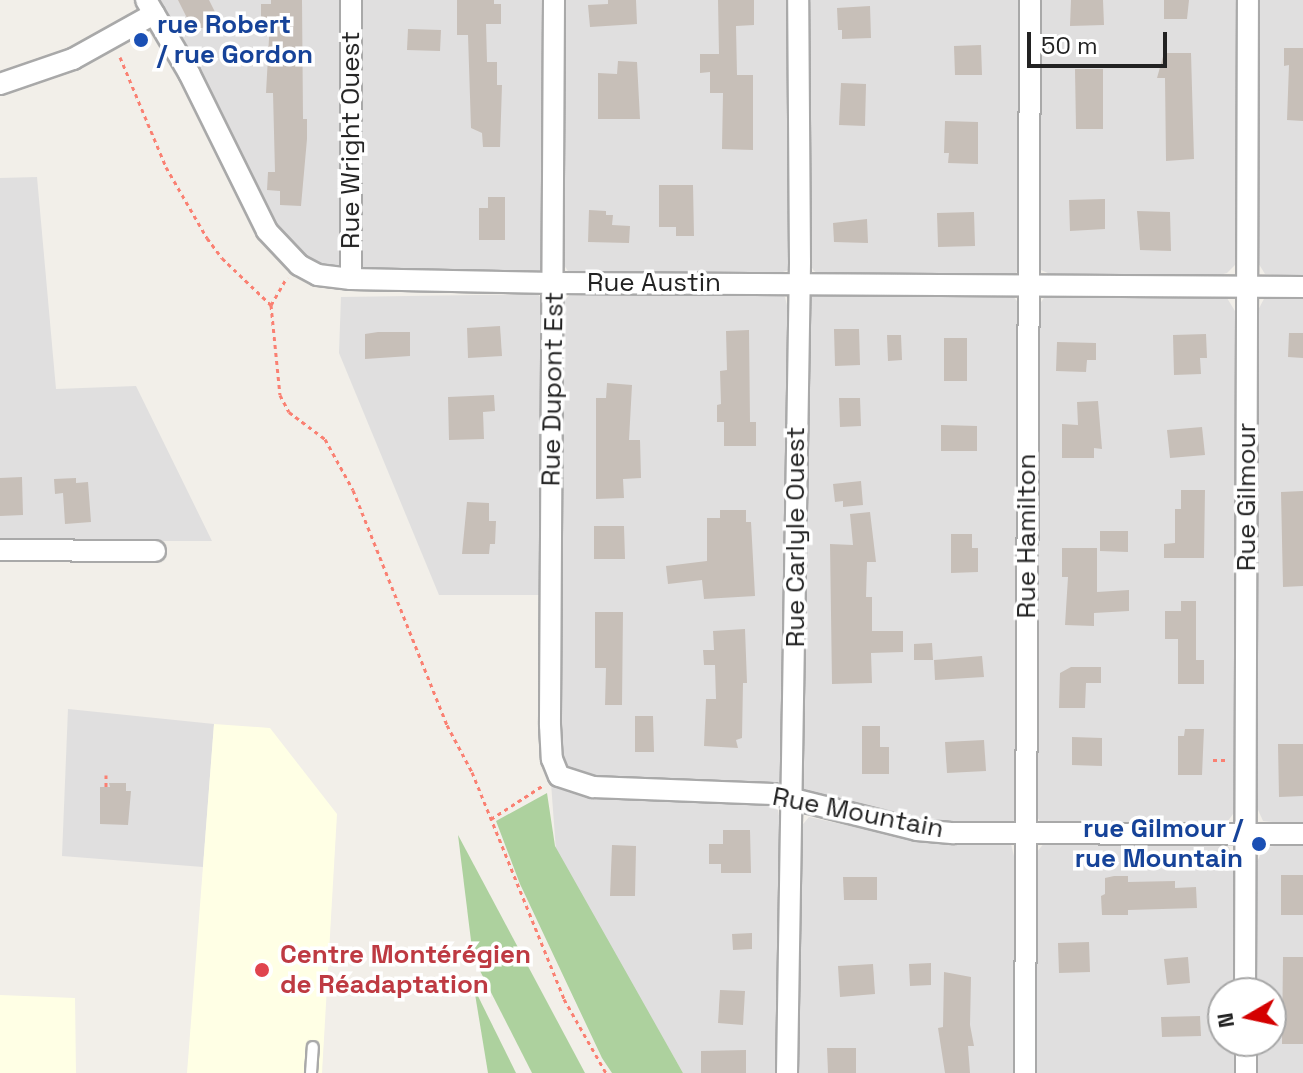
<!DOCTYPE html>
<html>
<head>
<meta charset="utf-8">
<style>
	body { margin:0 }
	#map { position:relative; width:1303px; height:1073px; overflow:hidden; background:#f2efe9; font-family:"Space Grotesk",sans-serif }
	div>[style] { position:absolute }
	.residential>* { inset:0; background:#e0dfdf }
	.education>* { inset:0; background:#ffffe5 }
	.forest>* { inset:0; background:#add19e }
	.building>* { inset:0; background:#c7bfb8 }
	.path>* { height:3px; margin-top:-1.5px; transform-origin:0; background:repeating-linear-gradient(90deg,#fa8072 0 4px,transparent 0 8px) }
	.roads { filter:drop-shadow(2px 0 #a9a9a9) drop-shadow(-2px 0 #a9a9a9) drop-shadow(0 2px #a9a9a9) drop-shadow(0 -2px #a9a9a9) }
	.service>* { height:10px; margin:-5px; padding:0 5px; transform-origin:5px; border-radius:5px; background:#fff }
	.minor>* { height:20px; margin:-10px; padding:0 10px; transform-origin:10px; border-radius:10px; background:#fff }
	.dots>* { width:22px; height:22px; translate:-50% -50%; box-sizing:border-box; border:4px solid #fff; border-radius:50% }
	span { translate:-50% -50%; white-space:nowrap; text-align:center; line-height:1.15; -webkit-text-stroke:7px #fff; paint-order:stroke }
	.transit-label { font-size:26px; color:#164399; font-weight:700 }
	.left { translate:0 -50%; text-align:left }
	.right { translate:-100% -50%; text-align:right }
	.street-label { font-size:26px; color:#222 }
	.health-label { font-size:26px; color:#be3a42; font-weight:700 }
	.north { position:absolute; left:1207px; top:977px; width:80px; height:80px; box-sizing:border-box; background:#fff; border:2px solid #a7a7a7; border-radius:50%; rotate:261deg; font-size:22px; font-weight:700; line-height:32px; text-align:center; color:#222 }
	.north::after { content:''; display:block; margin:auto; width:28px; height:36px; background:#d40000; clip-path:polygon(50% 0,100% 100%,50% 72%,0 100%) }
	.scale { position:absolute; left:1027px; top:32px; width:140px; height:36px; box-sizing:border-box; border:4px solid #222; border-top:0; padding-left:10px; font-size:24px; line-height:28px; white-space:nowrap; color:#222; -webkit-text-stroke:6px #fff; paint-order:stroke }
</style>
</head>
<body>
<div id="map">
	<div class="residential">
		<i style="clip-path:polygon(160px 0,343px 0,342px 264px,326px 270px,311px 263px,272px 223px)"></i>
		<i style="clip-path:polygon(358px 0,546px 0,543px 270px,534px 274px,367px 273px,359px 268px)"></i>
		<i style="clip-path:polygon(564px 0,786px 0,791px 269px,775px 275px,577px 275px,568px 271px,564px 265px)"></i>
		<i style="clip-path:polygon(808px 0,1021px 0,1020px 266px,1016px 273px,1009px 277px,823px 276px,814px 271px,809px 263px)"></i>
		<i style="clip-path:polygon(1038px 0,1238px 0,1238px 251px,1236px 264px,1227px 273px,1216px 276px,1061px 279px,1041px 270px,1037px 260px)"></i>
		<i style="clip-path:polygon(1257px 0,1303px 0,1303px 277px,1265px 274px,1257px 261px)"></i>
		<i style="clip-path:polygon(37px 177px,56px 389px,136px 386px,212px 541px,0 541px,0 178px)"></i>
		<i style="clip-path:polygon(573px 291px,779px 293px,785px 297px,790px 318px,782px 782px,773px 786px,582px 778px,570px 774px,562px 762px,558px 704px,563px 302px)"></i>
		<i style="clip-path:polygon(818px 293px,1012px 295px,1021px 306px,1018px 817px,1006px 827px,917px 822px,804px 791px,806px 304px,810px 296px)"></i>
		<i style="clip-path:polygon(1275px 293px,1303px 293px,1303px 825px,1263px 821px,1255px 803px,1257px 312px,1265px 297px)"></i>
		<i style="clip-path:polygon(538px 294px,543px 302px,542px 595px,439px 595px,339px 353px,341px 297px)"></i>
		<i style="clip-path:polygon(1046px 295px,1219px 295px,1227px 298px,1238px 316px,1236px 810px,1225px 825px,1042px 824px,1037px 817px,1035px 311px)"></i>
		<i style="clip-path:polygon(68px 709px,214px 724px,203px 867px,62px 856px)"></i>
		<i style="clip-path:polygon(551px 783px,573px 793px,592px 796px,756px 802px,771px 804px,778px 810px,782px 835px,778px 1073px,683px 1073px,556px 851px)"></i>
		<i style="clip-path:polygon(809px 817px,897px 836px,1011px 844px,1016px 864px,1015px 1073px,795px 1073px,799px 829px)"></i>
		<i style="clip-path:polygon(1045px 842px,1222px 844px,1229px 847px,1236px 864px,1237px 993px,1223px 993px,1223px 1041px,1237px 1041px,1237px 1073px,1032px 1073px,1032px 858px)"></i>
		<i style="clip-path:polygon(1303px 843px,1303px 1073px,1255px 1073px,1255px 1041px,1271px 1041px,1271px 993px,1255px 993px,1257px 862px,1264px 847px)"></i>
	</div>
	<div class="education">
		<i style="clip-path:polygon(214px 724px,270px 728px,337px 814px,322px 1073px,187px 1073px)"></i>
		<i style="clip-path:polygon(0 995px,75px 998px,76px 1073px,0 1073px)"></i>
	</div>
	<div class="forest">
		<i style="clip-path:polygon(547px 793px,555px 846px,683px 1073px,612px 1073px,602px 1058px,520px 884px,496px 821px)"></i>
		<i style="clip-path:polygon(458px 835px,585px 1073px,532px 1073px,473px 957px)"></i>
		<i style="clip-path:polygon(474px 988px,516px 1073px,488px 1073px)"></i>
	</div>
	<div class="building">
		<i style="clip-path:polygon(178px 0,209px 0,219px 20px,194px 32px)"></i>
		<i style="clip-path:polygon(271px 0,302px 0,303px 119px,307px 119px,307px 139px,301px 206px,280px 205px,280px 191px,267px 190px,268px 172px,275px 172px,273px 93px,266px 93px,270px 20px,261px 21px,261px 4px,271px 4px)"></i>
		<i style="clip-path:polygon(457px 0,494px 0,494px 4px,501px 4px,501px 24px,486px 24px,487px 62px,497px 62px,497px 85px,502px 85px,500px 147px,483px 147px,482px 133px,471px 128px,468px 35px,457px 35px)"></i>
		<i style="clip-path:polygon(608px 0,636px 0,637px 24px,590px 27px,588px 5px,608px 4px)"></i>
		<i style="clip-path:polygon(718px 0,754px 0,754px 25px,736px 26px,737px 75px,753px 75px,753px 150px,722px 149px,723px 93px,710px 93px,710px 72px,700px 73px,700px 54px,719px 54px)"></i>
		<i style="clip-path:polygon(1071px 0,1103px 0,1104px 25px,1070px 26px)"></i>
		<i style="clip-path:polygon(1164px 0,1189px 0,1187px 19px,1164px 19px)"></i>
		<i style="clip-path:polygon(870px 6px,871px 38px,842px 39px,842px 30px,838px 30px,837px 8px)"></i>
		<i style="clip-path:polygon(408px 29px,441px 30px,440px 51px,407px 50px)"></i>
		<i style="clip-path:polygon(981px 45px,982px 75px,955px 75px,954px 46px)"></i>
		<i style="clip-path:polygon(1284px 48px,1303px 48px,1303px 121px,1287px 120px,1289px 65px,1284px 66px)"></i>
		<i style="clip-path:polygon(1164px 53px,1191px 53px,1194px 159px,1166px 161px,1165px 78px,1157px 78px)"></i>
		<i style="clip-path:polygon(618px 61px,637px 62px,640px 119px,598px 119px,598px 73px,617px 74px)"></i>
		<i style="clip-path:polygon(1075px 69px,1103px 69px,1103px 129px,1076px 129px)"></i>
		<i style="clip-path:polygon(841px 83px,866px 84px,865px 126px,839px 125px)"></i>
		<i style="clip-path:polygon(945px 121px,978px 122px,978px 164px,948px 163px,949px 153px,944px 153px)"></i>
		<i style="clip-path:polygon(659px 185px,693px 185px,694px 236px,676px 236px,676px 227px,659px 227px)"></i>
		<i style="clip-path:polygon(488px 197px,505px 197px,505px 240px,479px 240px,479px 208px,488px 208px)"></i>
		<i style="clip-path:polygon(1105px 199px,1105px 229px,1070px 231px,1069px 200px)"></i>
		<i style="clip-path:polygon(589px 210px,606px 211px,606px 215px,613px 215px,612px 225px,630px 226px,629px 243px,588px 242px)"></i>
		<i style="clip-path:polygon(1137px 211px,1170px 212px,1171px 251px,1140px 250px)"></i>
		<i style="clip-path:polygon(974px 212px,975px 246px,938px 247px,937px 213px)"></i>
		<i style="clip-path:polygon(867px 219px,868px 243px,834px 242px,833px 223px)"></i>
		<i style="clip-path:polygon(500px 326px,502px 356px,468px 358px,467px 328px)"></i>
		<i style="clip-path:polygon(834px 329px,859px 329px,860px 365px,835px 366px)"></i>
		<i style="clip-path:polygon(749px 330px,750px 422px,756px 422px,756px 446px,724px 446px,724px 422px,717px 422px,717px 405px,721px 404px,720px 371px,727px 370px,726px 331px)"></i>
		<i style="clip-path:polygon(378px 332px,410px 332px,410px 356px,365px 359px,365px 334px)"></i>
		<i style="clip-path:polygon(1289px 333px,1303px 333px,1303px 358px,1288px 357px)"></i>
		<i style="clip-path:polygon(1206px 334px,1207px 358px,1200px 358px,1201px 374px,1174px 375px,1173px 335px)"></i>
		<i style="clip-path:polygon(887px 335px,901px 335px,902px 360px,888px 361px)"></i>
		<i style="clip-path:polygon(944px 338px,967px 338px,967px 381px,944px 381px)"></i>
		<i style="clip-path:polygon(1057px 342px,1096px 343px,1096px 360px,1087px 360px,1086px 372px,1056px 371px)"></i>
		<i style="clip-path:polygon(607px 383px,632px 385px,629px 440px,640px 440px,641px 478px,623px 479px,624px 498px,596px 499px,596px 398px,606px 398px)"></i>
		<i style="clip-path:polygon(494px 395px,495px 411px,483px 412px,484px 439px,449px 440px,448px 397px)"></i>
		<i style="clip-path:polygon(839px 398px,860px 398px,861px 426px,840px 427px)"></i>
		<i style="clip-path:polygon(1098px 401px,1102px 449px,1094px 448px,1094px 458px,1062px 458px,1062px 424px,1078px 425px,1077px 402px)"></i>
		<i style="clip-path:polygon(941px 425px,977px 426px,977px 451px,941px 451px)"></i>
		<i style="clip-path:polygon(1202px 427px,1205px 455px,1170px 458px,1167px 430px)"></i>
		<i style="clip-path:polygon(22px 477px,23px 515px,0 516px,0 478px)"></i>
		<i style="clip-path:polygon(76px 478px,76px 483px,88px 482px,91px 522px,65px 524px,63px 493px,55px 494px,54px 479px)"></i>
		<i style="clip-path:polygon(861px 481px,863px 505px,843px 507px,843px 501px,835px 502px,833px 484px)"></i>
		<i style="clip-path:polygon(1181px 490px,1205px 490px,1204px 558px,1164px 558px,1164px 544px,1175px 543px,1175px 509px,1181px 509px)"></i>
		<i style="clip-path:polygon(1303px 491px,1303px 586px,1283px 587px,1281px 492px)"></i>
		<i style="clip-path:polygon(467px 502px,489px 503px,489px 521px,496px 521px,495px 544px,490px 544px,489px 554px,462px 554px)"></i>
		<i style="clip-path:polygon(720px 510px,746px 510px,746px 522px,751px 522px,755px 596px,704px 599px,702px 580px,668px 584px,666px 566px,707px 561px,707px 518px,720px 518px)"></i>
		<i style="clip-path:polygon(870px 512px,876px 562px,867px 562px,866px 597px,872px 597px,872px 631px,903px 631px,903px 652px,871px 653px,872px 683px,832px 684px,830px 544px,853px 545px,850px 514px)"></i>
		<i style="clip-path:polygon(594px 526px,624px 526px,625px 559px,594px 559px)"></i>
		<i style="clip-path:polygon(1100px 531px,1128px 531px,1128px 552px,1100px 551px)"></i>
		<i style="clip-path:polygon(951px 534px,972px 534px,972px 548px,978px 548px,978px 572px,951px 573px)"></i>
		<i style="clip-path:polygon(1062px 548px,1097px 548px,1097px 592px,1129px 590px,1129px 611px,1094px 613px,1094px 626px,1065px 625px,1068px 577px,1062px 577px)"></i>
		<i style="clip-path:polygon(1181px 601px,1196px 601px,1196px 660px,1204px 660px,1204px 684px,1178px 684px,1178px 639px,1165px 639px,1165px 611px,1181px 611px)"></i>
		<i style="clip-path:polygon(595px 612px,623px 612px,622px 705px,605px 705px,606px 668px,595px 668px)"></i>
		<i style="clip-path:polygon(745px 629px,747px 683px,743px 683px,742px 738px,736px 740px,738px 748px,704px 746px,706px 699px,716px 699px,715px 665px,704px 665px,703px 650px,714px 650px,713px 631px)"></i>
		<i style="clip-path:polygon(932px 643px,933px 660px,914px 660px,914px 644px)"></i>
		<i style="clip-path:polygon(982px 656px,984px 677px,935px 680px,934px 660px)"></i>
		<i style="clip-path:polygon(1071px 667px,1101px 667px,1101px 683px,1086px 683px,1085px 708px,1059px 708px,1060px 673px)"></i>
		<i style="clip-path:polygon(635px 716px,653px 716px,654px 752px,635px 752px)"></i>
		<i style="clip-path:polygon(862px 726px,880px 726px,880px 747px,889px 747px,889px 774px,862px 774px)"></i>
		<i style="clip-path:polygon(1185px 729px,1204px 729px,1202px 775px,1178px 775px,1178px 736px,1184px 736px)"></i>
		<i style="clip-path:polygon(1072px 737px,1102px 738px,1102px 766px,1072px 765px)"></i>
		<i style="clip-path:polygon(984px 740px,986px 771px,947px 773px,945px 742px)"></i>
		<i style="clip-path:polygon(1278px 744px,1303px 744px,1303px 796px,1279px 797px)"></i>
		<i style="clip-path:polygon(109px 783px,126px 783px,126px 791px,131px 791px,128px 825px,100px 824px,100px 787px,110px 787px)"></i>
		<i style="clip-path:polygon(723px 830px,750px 830px,751px 873px,721px 873px,721px 864px,709px 864px,709px 844px,723px 844px)"></i>
		<i style="clip-path:polygon(612px 845px,636px 846px,635px 896px,610px 896px)"></i>
		<i style="clip-path:polygon(1281px 875px,1303px 875px,1303px 915px,1281px 915px)"></i>
		<i style="clip-path:polygon(1114px 876px,1128px 876px,1128px 882px,1175px 881px,1175px 888px,1196px 887px,1197px 908px,1128px 910px,1128px 915px,1102px 915px,1101px 896px,1105px 894px,1105px 878px)"></i>
		<i style="clip-path:polygon(843px 877px,877px 877px,877px 900px,844px 900px)"></i>
		<i style="clip-path:polygon(752px 933px,752px 949px,733px 950px,732px 934px)"></i>
		<i style="clip-path:polygon(1089px 942px,1090px 972px,1059px 973px,1058px 943px)"></i>
		<i style="clip-path:polygon(1188px 957px,1190px 983px,1167px 985px,1164px 959px)"></i>
		<i style="clip-path:polygon(1283px 957px,1303px 957px,1303px 1044px,1282px 1044px)"></i>
		<i style="clip-path:polygon(931px 963px,931px 985px,910px 986px,909px 964px)"></i>
		<i style="clip-path:polygon(873px 964px,875px 994px,840px 997px,838px 966px)"></i>
		<i style="clip-path:polygon(944px 972px,971px 977px,970px 1025px,974px 1046px,968px 1046px,970px 1073px,945px 1073px,938px 1028px,943px 1027px)"></i>
		<i style="clip-path:polygon(720px 990px,745px 991px,743px 1025px,718px 1023px)"></i>
		<i style="clip-path:polygon(1200px 1016px,1201px 1036px,1162px 1037px,1161px 1017px)"></i>
		<i style="clip-path:polygon(827px 1048px,856px 1048px,856px 1073px,828px 1073px)"></i>
		<i style="clip-path:polygon(746px 1050px,746px 1073px,701px 1073px,701px 1051px)"></i>
	</div>
	<div class="path">
		<i style="left:120px;top:57px;width:119px;rotate:67.3deg"></i>
		<i style="left:166px;top:167px;width:82px;rotate:60deg"></i>
		<i style="left:207px;top:238px;width:25px;rotate:53deg"></i>
		<i style="left:222px;top:258px;width:68px;rotate:43.8deg"></i>
		<i style="left:271px;top:305px;width:90px;rotate:84.3deg"></i>
		<i style="left:280px;top:395px;width:19px;rotate:62deg"></i>
		<i style="left:289px;top:412px;width:45px;rotate:36.9deg"></i>
		<i style="left:325px;top:439px;width:58px;rotate:61.2deg"></i>
		<i style="left:353px;top:490px;width:253px;rotate:68.2deg"></i>
		<i style="left:447px;top:725px;width:53px;rotate:62deg"></i>
		<i style="left:472px;top:772px;width:245px;rotate:67.9deg"></i>
		<i style="left:564px;top:999px;width:85px;rotate:60.4deg"></i>
		<i style="left:271px;top:305px;width:32px;rotate:-60deg"></i>
		<i style="left:1213px;top:760px;width:12px"></i>
		<i style="left:106px;top:775px;width:12px;rotate:90deg"></i>
		<i style="left:491px;top:819px;width:61px;rotate:-32.9deg"></i>
	</div>
	<div class="roads">
		<div class="service">
			<i style="left:311px;top:1073px;width:26px;rotate:-86deg"></i>
		</div>
		<div class="minor">
			<i style="left:146px;top:0;width:85px;rotate:59.5deg"></i>
			<i style="left:189px;top:73px;width:176px;rotate:63.7deg"></i>
			<i style="left:267px;top:231px;width:47px;rotate:46.7deg"></i>
			<i style="left:299px;top:265px;width:21px;rotate:28deg"></i>
			<i style="left:318px;top:275px;width:33px;rotate:7deg"></i>
			<i style="left:351px;top:279px;width:203px;rotate:1.1deg"></i>
			<i style="left:554px;top:283px;width:749px;rotate:0.31deg"></i>
			<i style="left:351px;top:0;width:279px;rotate:90deg"></i>
			<i style="left:554px;top:0;width:725px;rotate:90.32deg"></i>
			<i style="left:550px;top:725px;width:34px;rotate:87deg"></i>
			<i style="left:552px;top:759px;width:18px;rotate:68deg"></i>
			<i style="left:559px;top:776px;width:36px;rotate:18deg"></i>
			<i style="left:593px;top:787px;width:180px;rotate:2.2deg"></i>
			<i style="left:773px;top:794px;width:148px;rotate:14deg"></i>
			<i style="left:917px;top:830px;width:37px;rotate:5deg"></i>
			<i style="left:954px;top:833px;width:349px;rotate:0.2deg"></i>
			<i style="left:0;top:84px;width:77px;rotate:-18.9deg"></i>
			<i style="left:73px;top:59px;width:93px;rotate:-29.1deg"></i>
			<i style="left:0;top:550px;width:155px;rotate:0.4deg"></i>
			<i style="left:1245px;top:993px;width:993px;rotate:-89.83deg"></i>
			<i style="left:1246px;top:1041px;width:32px;rotate:90deg"></i>
			<i style="left:787px;top:1073px;width:812px;rotate:-89.08deg"></i>
			<i style="left:800px;top:261px;width:261px;rotate:-90.4deg"></i>
			<i style="left:1025px;top:1073px;width:1073px;rotate:-89.73deg"></i>
		</div>
	</div>
	<div class="dots">
		<i style="left:141px;top:40px;background:#1a4fb4"></i>
		<i style="left:1259px;top:844px;background:#1a4fb4"></i>
		<i style="left:262px;top:970px;background:#e0444e"></i>
	</div>
	<div class="transit-label">
		<span class="left" style="left:157px;top:40px">rue Robert<br>/ rue Gordon</span>
		<span class="right" style="left:1243px;top:844px">rue Gilmour /<br>rue Mountain</span>
	</div>
	<div class="street-label">
		<span style="left:351px;top:140px;rotate:-90deg">Rue Wright Ouest</span>
		<span style="left:654px;top:283px">Rue Austin</span>
		<span style="left:553px;top:389px;rotate:-89deg">Rue Dupont Est</span>
		<span style="left:1247px;top:497px;rotate:-90deg">Rue Gilmour</span>
		<span style="left:1027px;top:536px;rotate:-90deg">Rue Hamilton</span>
		<span style="left:796px;top:537px;rotate:-90deg">Rue Carlyle Ouest</span>
		<span style="left:858px;top:813px;rotate:11deg">Rue Mountain</span>
	</div>
	<div class="health-label">
		<span class="left" style="left:280px;top:970px">Centre Montérégien<br>de Réadaptation</span>
	</div>
	<div class="north">N</div>
	<div class="scale">50 m</div>
</div>
</body>
</html>
